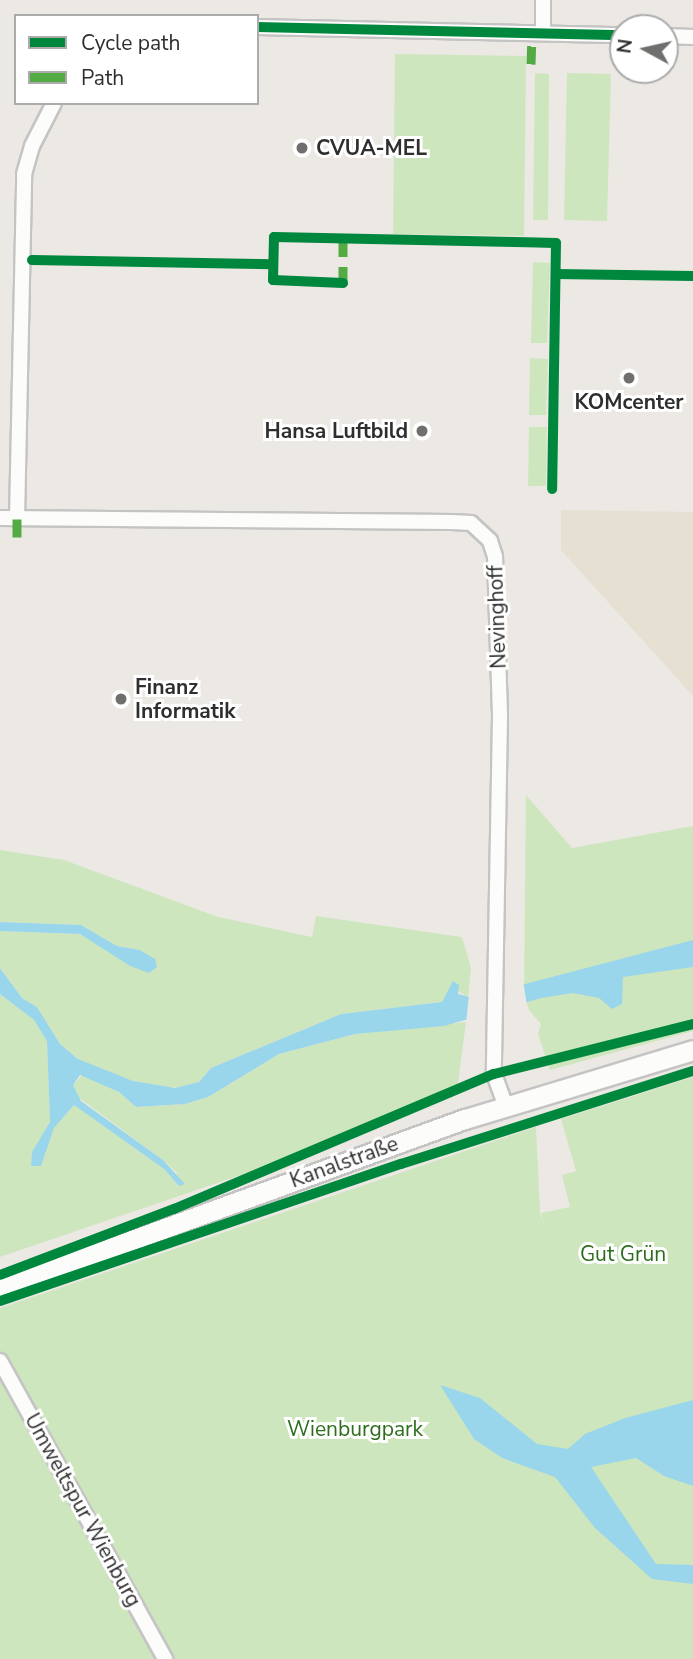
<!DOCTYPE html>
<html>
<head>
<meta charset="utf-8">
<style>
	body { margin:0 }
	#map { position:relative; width:693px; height:1659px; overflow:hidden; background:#ece8e4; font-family:"Nunito Sans",sans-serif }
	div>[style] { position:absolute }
	.education>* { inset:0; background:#e6e0d3 }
	.green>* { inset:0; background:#cee6be }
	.water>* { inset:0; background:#99d6ec }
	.pier>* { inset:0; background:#ece8e4 }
	.roads { filter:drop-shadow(2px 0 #c5c4c5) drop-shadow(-2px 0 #c5c4c5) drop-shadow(0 2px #c5c4c5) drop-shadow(0 -2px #c5c4c5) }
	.minor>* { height:14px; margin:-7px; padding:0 7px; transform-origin:7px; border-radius:7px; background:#fcfcfb }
	.secondary>* { height:19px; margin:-9.5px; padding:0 9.5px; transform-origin:9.5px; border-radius:9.5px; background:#fcfcfb }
	.quiet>* { height:9px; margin-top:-4.5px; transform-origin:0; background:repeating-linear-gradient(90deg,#54ab44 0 18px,transparent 0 27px) }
	.cycleway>* { height:10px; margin:-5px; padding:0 5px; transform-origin:5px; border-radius:5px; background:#00873e }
	.dots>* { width:19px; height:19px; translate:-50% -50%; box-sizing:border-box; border:4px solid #fff; border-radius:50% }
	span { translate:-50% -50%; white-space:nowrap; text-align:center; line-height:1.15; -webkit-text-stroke:6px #fff; paint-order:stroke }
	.poi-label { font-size:21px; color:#2e2e2e; font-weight:700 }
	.left { translate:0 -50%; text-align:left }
	.right { translate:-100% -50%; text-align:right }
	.street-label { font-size:21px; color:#2e2e2e }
	.park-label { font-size:21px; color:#2c6e1b }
	.legend { position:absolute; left:14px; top:14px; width:245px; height:91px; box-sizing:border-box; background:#fff; border:2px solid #ababab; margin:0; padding:9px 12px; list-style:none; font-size:21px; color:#2e2e2e }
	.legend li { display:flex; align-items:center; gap:14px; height:35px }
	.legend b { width:35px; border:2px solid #ababab }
	.north { position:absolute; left:609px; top:14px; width:70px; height:70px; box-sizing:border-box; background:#fff; border:2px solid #ababab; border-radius:50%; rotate:278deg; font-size:19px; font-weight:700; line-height:28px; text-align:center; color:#2e2e2e }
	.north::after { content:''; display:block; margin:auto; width:24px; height:32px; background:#706f6e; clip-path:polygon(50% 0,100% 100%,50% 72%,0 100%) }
</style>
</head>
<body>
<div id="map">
	<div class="education">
		<i style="clip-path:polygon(561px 510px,693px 512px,693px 696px,561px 550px)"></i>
	</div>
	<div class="green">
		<i style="clip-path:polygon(395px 54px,526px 56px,524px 236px,393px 234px)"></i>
		<i style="clip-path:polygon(535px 73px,549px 74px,548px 220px,533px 220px)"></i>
		<i style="clip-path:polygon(567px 73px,611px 74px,607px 221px,564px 220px)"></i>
		<i style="clip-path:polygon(533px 262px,550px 263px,547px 343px,531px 343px)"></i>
		<i style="clip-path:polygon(530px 358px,548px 359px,546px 415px,529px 415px)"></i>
		<i style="clip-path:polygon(529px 427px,547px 427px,546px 486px,528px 486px)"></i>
		<i style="clip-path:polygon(526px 795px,572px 848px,693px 826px,693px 1031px,550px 1070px,538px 1034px,541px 1024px,529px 1010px,524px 993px)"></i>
		<i style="clip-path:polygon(0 850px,64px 860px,218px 917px,312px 937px,316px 916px,462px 937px,471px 968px,468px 998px,457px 990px,442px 1002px,341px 1014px,211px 1068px,199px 1082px,182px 1087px,160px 1088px,133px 1081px,84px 1063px,60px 1044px,37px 1007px,22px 998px,0 968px,0 931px,80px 934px,148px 973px,140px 950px,117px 946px,81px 925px,0 922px)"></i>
		<i style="clip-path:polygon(0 994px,34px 1020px,47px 1040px,50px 1122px,33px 1152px,31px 1166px,41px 1166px,54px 1128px,74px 1105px,164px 1169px,179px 1186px,176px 1172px,163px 1160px,78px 1097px,73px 1085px,82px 1075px,119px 1092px,136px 1107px,185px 1104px,208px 1097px,279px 1054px,355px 1034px,466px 1022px,457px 1091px,264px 1167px,0 1257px)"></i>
		<i style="clip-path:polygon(693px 1077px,693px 1659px,0 1659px,0 1308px,536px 1127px,540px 1213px,544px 1226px,541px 1213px,570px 1207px,562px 1175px,576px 1171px,561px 1119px)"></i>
	</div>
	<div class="water">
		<i style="clip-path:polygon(0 922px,81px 925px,117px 946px,140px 950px,155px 959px,157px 967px,149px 973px,130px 966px,80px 934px,0 931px)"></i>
		<i style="clip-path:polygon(693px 940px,693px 967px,623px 977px,622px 1004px,612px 1009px,599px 998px,573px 993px,541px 998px,444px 1026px,355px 1034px,279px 1054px,208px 1097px,185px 1104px,136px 1107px,119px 1092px,80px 1075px,73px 1085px,81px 1101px,163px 1160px,185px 1184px,179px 1186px,164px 1169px,74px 1105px,54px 1128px,41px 1166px,31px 1166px,32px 1152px,50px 1122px,47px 1041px,34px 1020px,0 994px,0 968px,22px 998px,37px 1007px,60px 1044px,78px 1059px,133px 1081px,175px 1088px,199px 1082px,211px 1068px,341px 1014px,442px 1002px,453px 981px,459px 985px,458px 994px,472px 998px)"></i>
		<i style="clip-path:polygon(440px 1385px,480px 1398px,537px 1444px,568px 1449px,585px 1434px,625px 1418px,693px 1400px,693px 1486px,664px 1476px,636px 1458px,591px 1467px,656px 1564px,693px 1565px,693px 1584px,652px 1579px,595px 1528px,555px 1477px,502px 1458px,474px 1439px)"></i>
	</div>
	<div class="pier">
		<i style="clip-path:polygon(523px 980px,527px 1006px,466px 1025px,469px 994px)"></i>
	</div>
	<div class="roads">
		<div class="minor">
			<i style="left:543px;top:0;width:33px;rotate:90deg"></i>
			<i style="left:257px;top:27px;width:366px;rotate:1.3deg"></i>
			<i style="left:665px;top:36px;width:28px;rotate:2deg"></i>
			<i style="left:0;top:518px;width:452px;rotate:0.5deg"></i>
			<i style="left:452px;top:522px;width:19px;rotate:3deg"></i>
			<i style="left:471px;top:523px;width:26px;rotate:43deg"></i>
			<i style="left:490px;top:541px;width:16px;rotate:72deg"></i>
			<i style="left:495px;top:556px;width:161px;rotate:88.2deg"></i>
			<i style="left:500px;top:717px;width:357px;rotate:91deg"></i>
			<i style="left:494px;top:1074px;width:33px;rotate:70deg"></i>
			<i style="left:17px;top:519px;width:345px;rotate:-88.8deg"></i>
			<i style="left:24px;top:174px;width:29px;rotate:-74deg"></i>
			<i style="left:32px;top:146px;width:48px;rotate:-62.9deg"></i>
			<i style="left:0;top:1361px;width:341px;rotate:61deg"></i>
		</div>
		<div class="secondary">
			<i style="left:0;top:1288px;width:495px;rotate:-20deg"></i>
			<i style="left:465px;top:1119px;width:238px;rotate:-16.8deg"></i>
		</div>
	</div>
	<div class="quiet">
		<i style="left:531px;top:64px;width:32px;rotate:-88deg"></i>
		<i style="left:343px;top:239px;width:51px;rotate:90deg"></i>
		<i style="left:17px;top:519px;width:22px;rotate:90deg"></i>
	</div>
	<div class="cycleway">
		<i style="left:257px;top:27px;width:366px;rotate:1.3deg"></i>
		<i style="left:32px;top:260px;width:241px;rotate:1deg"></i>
		<i style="left:556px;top:274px;width:137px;rotate:0.8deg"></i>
		<i style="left:343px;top:283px;width:70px;rotate:-177.5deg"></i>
		<i style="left:273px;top:280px;width:43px;rotate:-88.7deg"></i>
		<i style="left:274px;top:237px;width:282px;rotate:1.2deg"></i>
		<i style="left:556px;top:243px;width:246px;rotate:90.9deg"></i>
		<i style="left:0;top:1275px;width:186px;rotate:-20.8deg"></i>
		<i style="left:174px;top:1209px;width:347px;rotate:-22.9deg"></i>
		<i style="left:494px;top:1074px;width:205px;rotate:-14.1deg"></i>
		<i style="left:0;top:1301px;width:424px;rotate:-18.9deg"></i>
		<i style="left:401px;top:1164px;width:306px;rotate:-17.7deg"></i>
	</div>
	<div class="dots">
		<i style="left:302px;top:148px;background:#706f6e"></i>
		<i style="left:629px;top:378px;background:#706f6e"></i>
		<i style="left:422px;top:431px;background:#706f6e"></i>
		<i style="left:121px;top:699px;background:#706f6e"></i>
	</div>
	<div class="poi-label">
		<span class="left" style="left:316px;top:148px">CVUA-MEL</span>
		<span style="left:629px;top:402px">KOMcenter</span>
		<span class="right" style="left:408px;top:431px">Hansa Luftbild</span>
		<span class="left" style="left:135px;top:699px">Finanz<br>Informatik</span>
	</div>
	<div class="street-label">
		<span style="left:497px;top:617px;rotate:-92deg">Nevinghoff</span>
		<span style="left:344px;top:1162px;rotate:-20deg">Kanalstraße</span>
		<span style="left:83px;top:1510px;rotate:61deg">Umweltspur Wienburg</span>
	</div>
	<div class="park-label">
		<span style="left:623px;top:1254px">Gut Grün</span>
		<span style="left:355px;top:1429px">Wienburgpark</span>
	</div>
	<ul class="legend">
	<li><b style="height:9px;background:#00873e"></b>Cycle path</li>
	<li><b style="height:9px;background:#54ab44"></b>Path</li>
	</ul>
	<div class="north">N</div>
</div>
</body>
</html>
